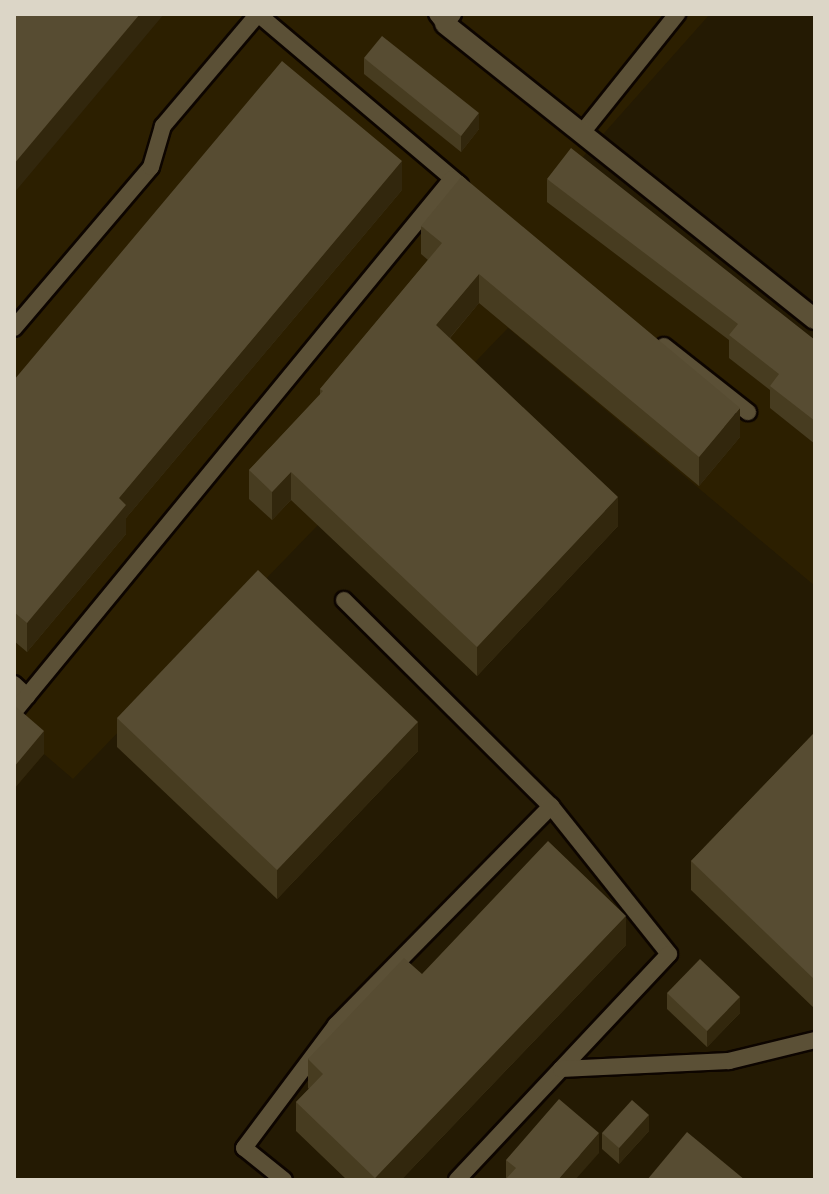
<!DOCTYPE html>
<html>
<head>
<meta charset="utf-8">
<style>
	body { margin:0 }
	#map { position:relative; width:829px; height:1194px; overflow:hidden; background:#241a03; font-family:Montserrat,sans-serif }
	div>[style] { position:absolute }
	.built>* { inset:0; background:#2c1f00 }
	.roads { filter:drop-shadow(2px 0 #0d0500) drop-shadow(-2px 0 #0d0500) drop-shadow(0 2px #0d0500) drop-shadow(0 -2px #0d0500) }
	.lane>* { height:16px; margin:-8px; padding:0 8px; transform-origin:8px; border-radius:8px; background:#5b5036 }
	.street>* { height:20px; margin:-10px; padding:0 10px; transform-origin:10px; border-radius:10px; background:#5b5036 }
	.wall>* { inset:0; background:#473c20 }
	.shaded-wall>* { inset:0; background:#32270d }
	.building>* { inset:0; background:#574c32 }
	span { translate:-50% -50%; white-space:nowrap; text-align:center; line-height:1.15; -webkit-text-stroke:8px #0a0601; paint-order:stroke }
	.frame { position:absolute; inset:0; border:16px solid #dcd6c7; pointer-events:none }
</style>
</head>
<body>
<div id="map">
	<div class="built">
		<i style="clip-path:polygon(14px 14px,710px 14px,574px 167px,815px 356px,815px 586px,508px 328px,73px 779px,44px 754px,14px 789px)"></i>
	</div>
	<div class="roads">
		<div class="lane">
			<i style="left:258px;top:14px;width:265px;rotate:40.2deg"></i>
			<i style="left:437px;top:14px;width:13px;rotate:51deg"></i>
			<i style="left:445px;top:24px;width:13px;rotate:-51deg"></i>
			<i style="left:581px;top:134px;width:154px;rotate:-51.3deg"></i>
			<i style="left:14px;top:328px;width:211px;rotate:-49.6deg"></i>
			<i style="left:151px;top:167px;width:43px;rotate:-73.7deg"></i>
			<i style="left:163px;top:126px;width:147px;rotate:-49.7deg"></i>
			<i style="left:664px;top:346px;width:107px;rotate:38.2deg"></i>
			<i style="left:344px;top:600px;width:292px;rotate:44.9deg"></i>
			<i style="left:551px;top:806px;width:189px;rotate:51.4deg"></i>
			<i style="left:669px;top:954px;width:310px;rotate:133.2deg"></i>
			<i style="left:14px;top:684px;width:18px;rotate:43deg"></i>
			<i style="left:14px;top:712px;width:690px;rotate:-50.59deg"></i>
			<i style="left:561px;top:1069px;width:168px;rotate:-2.7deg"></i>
			<i style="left:729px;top:1061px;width:89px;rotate:-13.7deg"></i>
			<i style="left:284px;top:1180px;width:51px;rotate:-141.3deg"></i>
			<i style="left:244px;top:1148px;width:154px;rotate:-53.2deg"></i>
			<i style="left:336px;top:1025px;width:307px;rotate:-45.5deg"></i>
		</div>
		<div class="street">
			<i style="left:445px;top:24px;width:473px;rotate:38.6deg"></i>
		</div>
	</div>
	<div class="wall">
		<i style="clip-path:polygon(364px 58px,479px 129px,461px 152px,364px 74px)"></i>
		<i style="clip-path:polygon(547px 179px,815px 340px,815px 444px,770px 408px,770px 390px,729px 358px,729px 340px,547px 202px)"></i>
		<i style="clip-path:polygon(402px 190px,126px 518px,126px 534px,27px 652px,14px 641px,14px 380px)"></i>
		<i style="clip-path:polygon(421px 226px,740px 437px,699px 486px,479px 303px,450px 338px,618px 526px,477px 676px,291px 500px,272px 520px,249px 499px,249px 470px,320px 395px,320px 389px,428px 260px,421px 254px)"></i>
		<i style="clip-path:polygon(117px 718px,418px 751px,277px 899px,117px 747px)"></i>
		<i style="clip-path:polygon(815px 732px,815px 1009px,691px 890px,691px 861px)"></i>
		<i style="clip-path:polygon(626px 945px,401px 1180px,347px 1180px,296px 1131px,296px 1102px,309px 1089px,308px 1088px,308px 1059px,422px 974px)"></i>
		<i style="clip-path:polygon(667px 993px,740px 1013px,707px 1047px,667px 1009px)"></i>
		<i style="clip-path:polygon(649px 1131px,619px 1164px,602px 1149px,602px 1133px)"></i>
		<i style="clip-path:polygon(599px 1153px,506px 1179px,506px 1160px)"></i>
	</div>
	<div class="shaded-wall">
		<i style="clip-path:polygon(140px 14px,164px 14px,14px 193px,14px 164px)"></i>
		<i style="clip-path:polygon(479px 113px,479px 129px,461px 152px,461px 136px)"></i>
		<i style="clip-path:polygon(402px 161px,402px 190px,126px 518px,126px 534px,27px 652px,27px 623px,119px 498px)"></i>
		<i style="clip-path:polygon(479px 274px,479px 303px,436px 354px,436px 325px)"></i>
		<i style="clip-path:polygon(740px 408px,740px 437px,699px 486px,699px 457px)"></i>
		<i style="clip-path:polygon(291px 472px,291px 500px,272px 520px,272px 492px)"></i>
		<i style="clip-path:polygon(618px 497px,618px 526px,477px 676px,477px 647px)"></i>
		<i style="clip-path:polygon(418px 722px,418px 751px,277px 899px,277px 870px)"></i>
		<i style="clip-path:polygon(44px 731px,44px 754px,14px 789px,14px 767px)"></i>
		<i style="clip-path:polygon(626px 916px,626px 945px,401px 1180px,375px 1180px,375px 1178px)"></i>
		<i style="clip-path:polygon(740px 997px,740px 1013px,707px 1047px,707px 1031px)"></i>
		<i style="clip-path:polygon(649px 1115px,649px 1131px,619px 1164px,619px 1148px)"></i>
		<i style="clip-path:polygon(599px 1133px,599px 1153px,575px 1180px,558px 1180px)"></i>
	</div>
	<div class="building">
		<i style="clip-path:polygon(14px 14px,140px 14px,14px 164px)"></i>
		<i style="clip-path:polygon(382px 36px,479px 113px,461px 136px,364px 58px)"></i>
		<i style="clip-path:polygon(282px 61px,402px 161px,119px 498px,126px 505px,27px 623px,14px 612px,14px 380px)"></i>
		<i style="clip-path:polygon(571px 148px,815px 340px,815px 421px,770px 386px,779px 374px,729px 335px,738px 324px,547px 179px)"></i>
		<i style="clip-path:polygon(462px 176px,740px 408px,699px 457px,479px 274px,436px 325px,618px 497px,477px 647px,291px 472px,272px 492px,249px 470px,323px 391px,320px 389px,442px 243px,421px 226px)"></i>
		<i style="clip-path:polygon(258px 570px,418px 722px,277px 870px,117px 718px)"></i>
		<i style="clip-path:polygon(14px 705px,44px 731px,14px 767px)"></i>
		<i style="clip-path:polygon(815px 732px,815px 980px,691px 861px)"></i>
		<i style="clip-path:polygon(548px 841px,626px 916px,375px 1178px,296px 1102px,323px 1074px,308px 1059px,404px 958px,422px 974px)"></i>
		<i style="clip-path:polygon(700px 959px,740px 997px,707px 1031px,667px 993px)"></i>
		<i style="clip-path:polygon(559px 1099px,599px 1133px,558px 1180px,505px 1180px,516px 1168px,506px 1160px)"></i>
		<i style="clip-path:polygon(632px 1100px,649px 1115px,619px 1148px,602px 1133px)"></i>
		<i style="clip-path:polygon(687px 1132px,745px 1180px,647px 1180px)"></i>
	</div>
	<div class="frame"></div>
</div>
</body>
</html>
